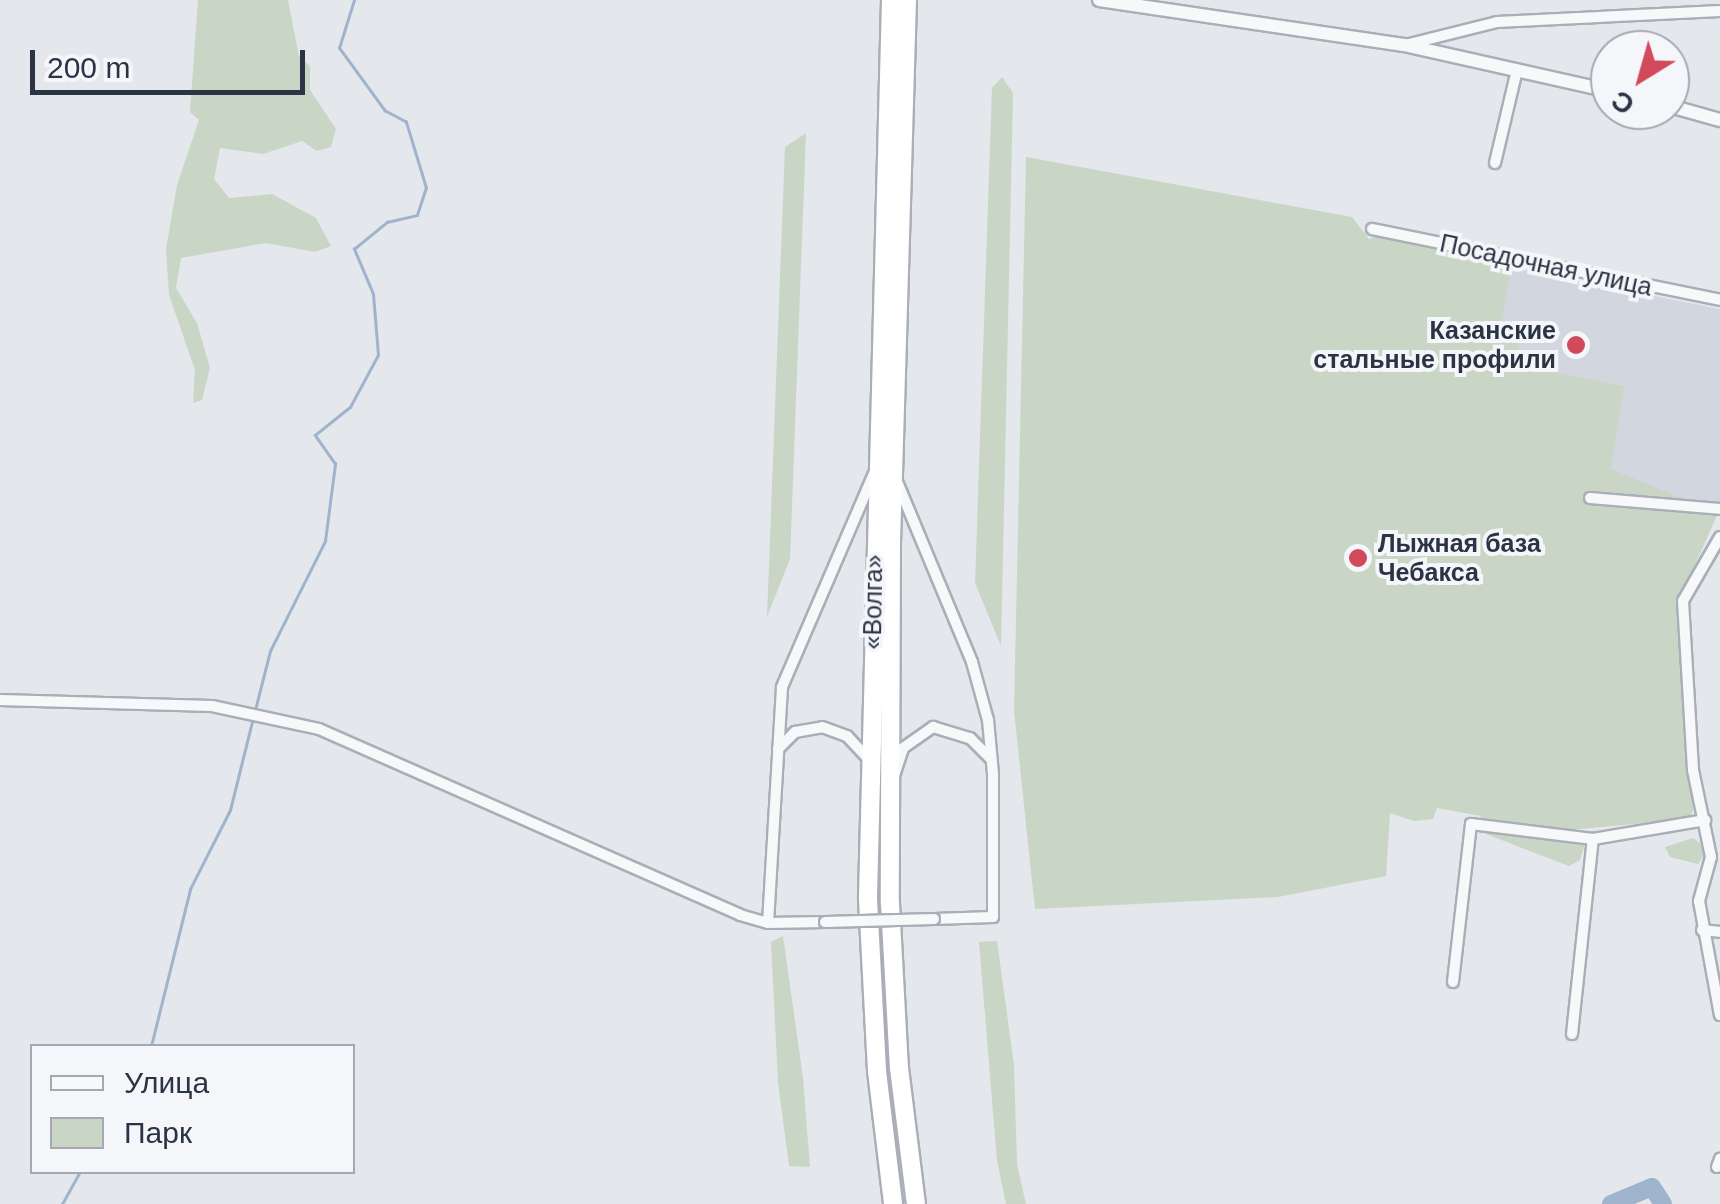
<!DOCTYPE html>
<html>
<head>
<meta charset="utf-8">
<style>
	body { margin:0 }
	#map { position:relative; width:1720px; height:1204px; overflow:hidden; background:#e4e7ec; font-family:Helvetica,sans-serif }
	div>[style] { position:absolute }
	.built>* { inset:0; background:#d2d6de }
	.green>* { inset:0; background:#c9d6c5 }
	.stream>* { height:2.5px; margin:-1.25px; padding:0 1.25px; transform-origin:1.25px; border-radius:1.25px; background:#9fb4cc }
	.river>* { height:18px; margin:-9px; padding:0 9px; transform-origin:9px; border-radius:9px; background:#9fb4cc }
	.roads { filter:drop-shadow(2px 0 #a9aeb7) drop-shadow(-2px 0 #a9aeb7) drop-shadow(0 2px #a9aeb7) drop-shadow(0 -2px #a9aeb7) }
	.minor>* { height:10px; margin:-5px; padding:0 5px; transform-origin:5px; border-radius:5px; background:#f7f8fa }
	.tertiary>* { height:12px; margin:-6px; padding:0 6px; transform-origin:6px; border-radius:6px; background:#f7f8fa }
	.trunk>* { height:18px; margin:-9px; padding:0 9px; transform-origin:9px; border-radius:9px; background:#fff }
	.bridges { filter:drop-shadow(2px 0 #a9aeb7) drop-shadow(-2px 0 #a9aeb7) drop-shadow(0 2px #a9aeb7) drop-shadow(0 -2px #a9aeb7) }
	.minor-bridge>* { height:10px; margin:-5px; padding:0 5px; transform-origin:5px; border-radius:5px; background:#f7f8fa }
	.dots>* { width:28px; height:28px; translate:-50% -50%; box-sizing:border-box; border:5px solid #f4f6f9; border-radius:50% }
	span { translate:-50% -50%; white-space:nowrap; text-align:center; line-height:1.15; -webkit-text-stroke:8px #f4f6f9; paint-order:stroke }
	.street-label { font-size:25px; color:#2b3445 }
	.poi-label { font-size:25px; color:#2b3445; font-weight:700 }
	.right { translate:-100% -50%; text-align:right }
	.left { translate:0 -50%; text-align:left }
	.legend { position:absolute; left:30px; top:1044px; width:325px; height:130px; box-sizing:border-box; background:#f4f6f9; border:2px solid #a4a8b1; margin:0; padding:12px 18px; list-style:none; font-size:30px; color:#2b3445 }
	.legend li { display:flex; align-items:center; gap:20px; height:50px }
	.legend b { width:50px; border:2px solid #a4a8b1 }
	.north { position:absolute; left:1590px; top:30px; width:100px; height:100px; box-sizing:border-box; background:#f4f6f9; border:2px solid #a4a8b1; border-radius:50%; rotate:217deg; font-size:28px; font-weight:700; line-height:40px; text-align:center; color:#2b3445 }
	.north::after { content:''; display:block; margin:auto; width:35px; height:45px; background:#d1495b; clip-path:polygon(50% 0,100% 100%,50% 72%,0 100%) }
	.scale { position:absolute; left:30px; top:50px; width:275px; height:45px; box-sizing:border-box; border:5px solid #2b3445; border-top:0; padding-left:12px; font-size:30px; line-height:35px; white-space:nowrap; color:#2b3445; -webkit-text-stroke:8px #f4f6f9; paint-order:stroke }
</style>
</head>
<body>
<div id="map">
	<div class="built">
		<i style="clip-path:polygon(1502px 266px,1720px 309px,1720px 505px,1598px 489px,1497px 376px,1486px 334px)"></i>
	</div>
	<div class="green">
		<i style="clip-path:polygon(198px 0,288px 0,299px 56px,310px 66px,310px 90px,336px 129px,331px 147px,317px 151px,302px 141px,263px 154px,220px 148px,214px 179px,229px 198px,272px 194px,316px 218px,331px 246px,315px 252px,266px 243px,181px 258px,176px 288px,197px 323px,210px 368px,202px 400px,193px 403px,195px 370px,169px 295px,166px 249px,177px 185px,199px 120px,190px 112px)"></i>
		<i style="clip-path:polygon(1002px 77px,1013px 93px,1001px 646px,975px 583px,992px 88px)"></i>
		<i style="clip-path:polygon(806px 133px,790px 559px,767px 617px,785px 147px)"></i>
		<i style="clip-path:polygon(1026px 157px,1352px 217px,1369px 239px,1382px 234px,1512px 264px,1500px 329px,1518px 343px,1519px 358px,1495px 361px,1624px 386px,1611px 469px,1718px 513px,1678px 603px,1695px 805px,1690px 819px,1558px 831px,1513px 823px,1585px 844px,1580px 860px,1569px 866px,1486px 834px,1476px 824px,1481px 816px,1437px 808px,1433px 819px,1414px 821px,1390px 813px,1386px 876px,1278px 897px,1035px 909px,1014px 711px)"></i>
		<i style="clip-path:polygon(1693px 838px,1708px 849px,1698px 864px,1670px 857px,1665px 847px)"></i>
		<i style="clip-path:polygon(783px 936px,803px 1078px,810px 1167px,789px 1166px,778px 1082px,771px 942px)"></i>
		<i style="clip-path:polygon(997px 941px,1014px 1065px,1017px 1165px,1026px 1204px,1006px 1204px,997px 1161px,979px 942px)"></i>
	</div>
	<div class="stream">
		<i style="left:255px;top:710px;width:61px;rotate:-75.7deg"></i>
		<i style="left:270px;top:651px;width:123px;rotate:-63.4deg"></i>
		<i style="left:325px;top:541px;width:78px;rotate:-82.6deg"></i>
		<i style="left:335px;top:464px;width:35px;rotate:-125deg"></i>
		<i style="left:315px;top:435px;width:45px;rotate:-38.7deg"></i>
		<i style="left:350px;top:407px;width:59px;rotate:-61.7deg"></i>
		<i style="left:378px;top:355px;width:61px;rotate:-94.7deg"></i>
		<i style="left:373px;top:294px;width:49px;rotate:-112.9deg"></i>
		<i style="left:354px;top:249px;width:43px;rotate:-39.3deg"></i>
		<i style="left:387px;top:222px;width:31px;rotate:-13deg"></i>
		<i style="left:417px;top:215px;width:28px;rotate:-72deg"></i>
		<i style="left:426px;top:188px;width:69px;rotate:-106.9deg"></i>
		<i style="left:406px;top:122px;width:24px;rotate:-152deg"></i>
		<i style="left:385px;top:111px;width:78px;rotate:-126.1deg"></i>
		<i style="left:339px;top:48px;width:50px;rotate:-72.6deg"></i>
		<i style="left:151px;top:1046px;width:162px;rotate:-76deg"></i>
		<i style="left:190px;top:889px;width:89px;rotate:-63.1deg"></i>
		<i style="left:230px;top:810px;width:95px;rotate:-76deg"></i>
		<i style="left:62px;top:1204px;width:37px;rotate:-61deg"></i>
	</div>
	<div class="river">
		<i style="left:1611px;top:1204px;width:44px;rotate:-22.5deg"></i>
		<i style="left:1652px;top:1187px;width:20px;rotate:57deg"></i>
	</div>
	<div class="roads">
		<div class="minor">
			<i style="left:1405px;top:45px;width:95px;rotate:-14deg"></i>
			<i style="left:1497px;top:22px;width:223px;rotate:-2.8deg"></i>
			<i style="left:1495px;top:163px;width:96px;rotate:-76.7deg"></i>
			<i style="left:1372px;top:229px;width:355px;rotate:11.5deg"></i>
			<i style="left:898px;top:484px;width:193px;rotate:67.4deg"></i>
			<i style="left:972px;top:662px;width:60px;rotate:74.6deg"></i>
			<i style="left:988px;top:720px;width:54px;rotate:84.7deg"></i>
			<i style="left:993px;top:774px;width:143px;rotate:90deg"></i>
			<i style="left:993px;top:917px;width:59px;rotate:178.1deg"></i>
			<i style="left:1590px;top:498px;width:130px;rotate:4.8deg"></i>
			<i style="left:1720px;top:537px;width:74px;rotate:120deg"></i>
			<i style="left:1683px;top:601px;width:169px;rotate:86.6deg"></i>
			<i style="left:1693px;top:770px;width:89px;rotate:78.3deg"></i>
			<i style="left:1711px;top:857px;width:46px;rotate:105.3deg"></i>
			<i style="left:1699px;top:901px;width:116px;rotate:79.6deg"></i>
			<i style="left:0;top:700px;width:212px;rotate:1.6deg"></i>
			<i style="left:212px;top:706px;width:109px;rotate:12.1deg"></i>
			<i style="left:319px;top:729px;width:460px;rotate:23.8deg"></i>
			<i style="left:740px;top:915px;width:29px;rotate:16deg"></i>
			<i style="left:768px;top:923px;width:57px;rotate:-1deg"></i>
			<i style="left:778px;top:749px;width:24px;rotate:-45deg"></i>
			<i style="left:795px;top:732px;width:27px;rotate:-10deg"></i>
			<i style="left:822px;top:727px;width:27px;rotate:20deg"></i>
			<i style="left:847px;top:736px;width:34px;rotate:47deg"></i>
			<i style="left:895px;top:773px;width:26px;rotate:-72deg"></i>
			<i style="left:903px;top:748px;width:37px;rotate:-35deg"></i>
			<i style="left:933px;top:727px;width:39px;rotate:17deg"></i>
			<i style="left:970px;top:738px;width:30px;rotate:45deg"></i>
			<i style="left:768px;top:923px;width:236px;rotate:-86.6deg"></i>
			<i style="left:782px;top:687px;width:233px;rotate:-66.7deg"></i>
			<i style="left:1702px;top:930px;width:18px;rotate:6deg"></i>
			<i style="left:1453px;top:982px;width:159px;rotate:-83.5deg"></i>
			<i style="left:1471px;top:824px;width:123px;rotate:7deg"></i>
			<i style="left:1593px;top:839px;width:114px;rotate:-9.6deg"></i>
			<i style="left:1572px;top:1034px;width:196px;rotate:-83.9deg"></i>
			<i style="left:1717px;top:1167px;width:9px;rotate:-69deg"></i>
		</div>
		<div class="tertiary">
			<i style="left:1099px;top:0;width:308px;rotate:8.4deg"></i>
			<i style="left:1404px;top:45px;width:211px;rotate:12.6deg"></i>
			<i style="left:1670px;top:106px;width:52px;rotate:15.6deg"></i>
		</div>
		<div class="trunk">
			<i style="left:891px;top:0;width:899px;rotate:91.47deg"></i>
			<i style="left:868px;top:899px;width:172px;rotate:87deg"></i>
			<i style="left:877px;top:1071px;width:134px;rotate:83.1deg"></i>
			<i style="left:907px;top:0;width:543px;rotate:91.69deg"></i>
			<i style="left:891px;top:543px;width:360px;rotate:90.2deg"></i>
			<i style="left:890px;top:903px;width:165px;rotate:86.9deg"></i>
			<i style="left:899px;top:1068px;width:137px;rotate:82.9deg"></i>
		</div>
	</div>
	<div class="bridges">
		<div class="minor-bridge">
			<i style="left:825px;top:922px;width:109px;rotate:-1.6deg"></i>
		</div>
	</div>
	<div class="dots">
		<i style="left:1576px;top:345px;background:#d1495b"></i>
		<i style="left:1358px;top:558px;background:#d1495b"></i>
	</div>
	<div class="street-label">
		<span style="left:1546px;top:265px;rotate:12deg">Посадочная улица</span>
		<span style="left:873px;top:602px;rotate:-89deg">«Волга»</span>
	</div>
	<div class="poi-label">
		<span class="right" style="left:1556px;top:345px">Казанские<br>стальные профили</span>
		<span class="left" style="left:1378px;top:558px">Лыжная база<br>Чебакса</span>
	</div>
	<ul class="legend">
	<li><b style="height:12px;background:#f7f8fa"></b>Улица</li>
	<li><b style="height:28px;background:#c9d6c5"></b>Парк</li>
	</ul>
	<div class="north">С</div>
	<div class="scale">200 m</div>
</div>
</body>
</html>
